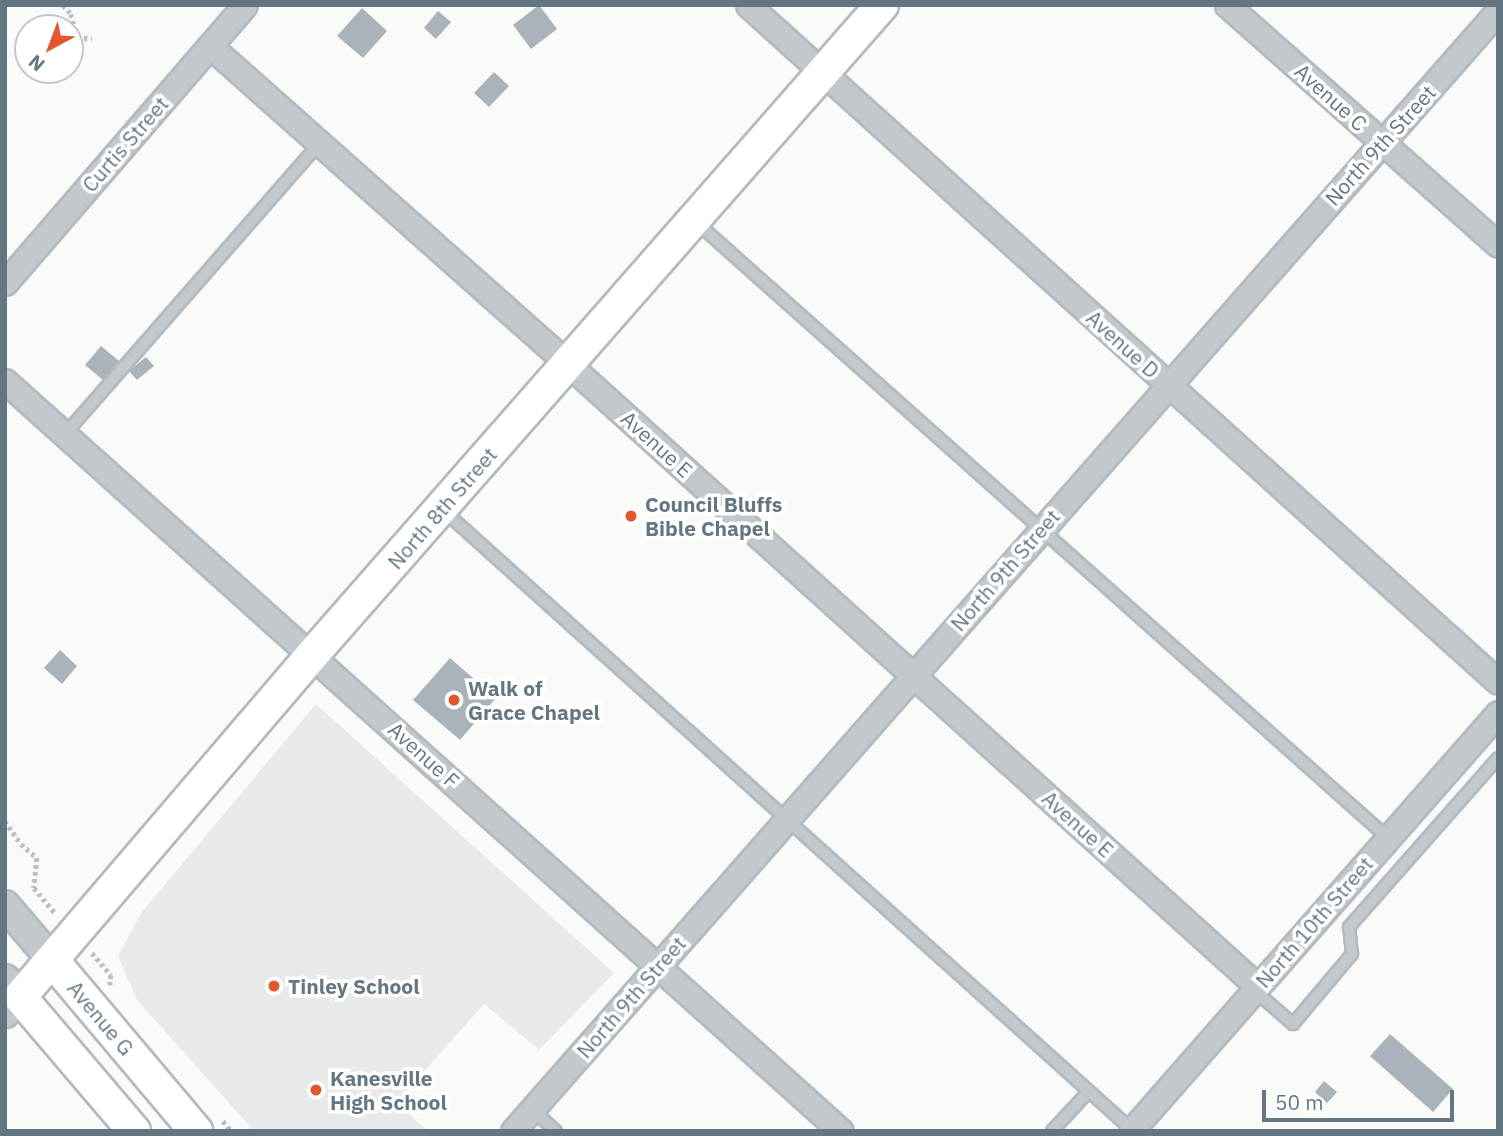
<!DOCTYPE html>
<html>
<head>
<meta charset="utf-8">
<style>
	body { margin:0 }
	#map { position:relative; width:1503px; height:1136px; overflow:hidden; background:#fafaf8; font-family:"IBM Plex Sans",sans-serif }
	div>[style] { position:absolute }
	.built>* { inset:0; background:#e8e9e9 }
	.building>* { inset:0; background:#aab3b9 }
	.path>* { height:4.5px; margin-top:-2.25px; transform-origin:0; background:repeating-linear-gradient(90deg,#bbbfc2 0 3.5px,transparent 0 7px) }
	.roads { filter:drop-shadow(2px 0 #b3babf) drop-shadow(-2px 0 #b3babf) drop-shadow(0 2px #b3babf) drop-shadow(0 -2px #b3babf) }
	.service>* { height:10px; margin:-5px; padding:0 5px; transform-origin:5px; border-radius:5px; background:#c3c8cc }
	.minor>* { height:23px; margin:-11.5px; padding:0 11.5px; transform-origin:11.5px; border-radius:11.5px; background:#c3c8cc }
	.tertiary>* { height:28px; margin:-14px; padding:0 14px; transform-origin:14px; border-radius:14px; background:#c3c8cc }
	.secondary>* { height:32px; margin:-16px; padding:0 16px; transform-origin:16px; border-radius:16px; background:#fff }
	.dots>* { width:19px; height:19px; translate:-50% -50%; box-sizing:border-box; border:4px solid #fff; border-radius:50% }
	span { translate:-50% -50%; white-space:nowrap; text-align:center; line-height:1.15; -webkit-text-stroke:7px #fff; paint-order:stroke }
	.street-label { font-size:21px; color:#657683 }
	.poi-label { font-size:21px; color:#657683; font-weight:700 }
	.left { translate:0 -50%; text-align:left }
	.frame { position:absolute; inset:0; border:7px solid #657683; pointer-events:none }
	.north { position:absolute; left:14px; top:14px; width:70px; height:70px; box-sizing:border-box; background:#fff; border:2px solid #c1c8cd; border-radius:50%; rotate:221deg; font-size:19px; font-weight:700; line-height:28px; text-align:center; color:#657683 }
	.north::after { content:''; display:block; margin:auto; width:24px; height:32px; background:#e4572e; clip-path:polygon(50% 0,100% 100%,50% 72%,0 100%) }
	.scale { position:absolute; left:1262px; top:1090px; width:192px; height:32px; box-sizing:border-box; border:4px solid #657683; border-top:0; padding-left:9px; font-size:21px; line-height:24px; white-space:nowrap; color:#657683; -webkit-text-stroke:5px #fff; paint-order:stroke }
</style>
</head>
<body>
<div id="map">
	<div class="built">
		<i style="clip-path:polygon(316px 704px,614px 973px,539px 1050px,484px 1004px,396px 1103px,428px 1131px,254px 1131px,137px 1000px,118px 956px,141px 913px)"></i>
	</div>
	<div class="building">
		<i style="clip-path:polygon(539px 5px,557px 29px,531px 49px,513px 25px)"></i>
		<i style="clip-path:polygon(362px 8px,387px 31px,363px 58px,337px 36px)"></i>
		<i style="clip-path:polygon(438px 11px,451px 22px,436px 39px,424px 28px)"></i>
		<i style="clip-path:polygon(494px 72px,509px 86px,489px 107px,474px 93px)"></i>
		<i style="clip-path:polygon(101px 346px,119px 361px,103px 380px,85px 365px)"></i>
		<i style="clip-path:polygon(146px 357px,154px 366px,137px 380px,129px 371px)"></i>
		<i style="clip-path:polygon(60px 650px,77px 666px,62px 684px,44px 668px)"></i>
		<i style="clip-path:polygon(450px 658px,496px 698px,460px 740px,413px 700px)"></i>
		<i style="clip-path:polygon(1390px 1034px,1453px 1089px,1433px 1112px,1370px 1056px)"></i>
		<i style="clip-path:polygon(1324px 1081px,1337px 1092px,1327px 1103px,1315px 1092px)"></i>
	</div>
	<div class="path">
		<i style="left:63px;top:5px;width:12px;rotate:48deg"></i>
		<i style="left:71px;top:14px;width:24px;rotate:75deg"></i>
		<i style="left:77px;top:37px;width:15px;rotate:8deg"></i>
		<i style="left:5px;top:821px;width:28px;rotate:55deg"></i>
		<i style="left:21px;top:844px;width:21px;rotate:41deg"></i>
		<i style="left:37px;top:858px;width:30px;rotate:96deg"></i>
		<i style="left:34px;top:888px;width:33px;rotate:50deg"></i>
		<i style="left:92px;top:953px;width:29px;rotate:49deg"></i>
		<i style="left:111px;top:975px;width:10px;rotate:96deg"></i>
		<i style="left:223px;top:1121px;width:13px;rotate:51deg"></i>
	</div>
	<div class="roads">
		<div class="service">
			<i style="left:696px;top:222px;width:926px;rotate:41.67deg"></i>
			<i style="left:65px;top:434px;width:387px;rotate:-48.8deg"></i>
			<i style="left:443px;top:510px;width:927px;rotate:41.98deg"></i>
			<i style="left:1254px;top:990px;width:52px;rotate:41.1deg"></i>
			<i style="left:1293px;top:1024px;width:92px;rotate:-49.9deg"></i>
			<i style="left:1352px;top:954px;width:27px;rotate:-96deg"></i>
			<i style="left:1349px;top:927px;width:225px;rotate:-48.6deg"></i>
			<i style="left:532px;top:1109px;width:33px;rotate:43deg"></i>
			<i style="left:1052px;top:1131px;width:54px;rotate:-47.2deg"></i>
		</div>
		<div class="minor">
			<i style="left:748px;top:5px;width:1010px;rotate:42.07deg"></i>
			<i style="left:1227px;top:5px;width:362px;rotate:41.5deg"></i>
			<i style="left:210px;top:46px;width:479px;rotate:41.6deg"></i>
			<i style="left:568px;top:364px;width:928px;rotate:42.07deg"></i>
			<i style="left:5px;top:283px;width:367px;rotate:-49.2deg"></i>
			<i style="left:5px;top:381px;width:1123px;rotate:41.9deg"></i>
			<i style="left:513px;top:1131px;width:1492px;rotate:-48.67deg"></i>
			<i style="left:1131px;top:1131px;width:556px;rotate:-48.72deg"></i>
		</div>
		<div class="tertiary">
			<i style="left:5px;top:905px;width:72px;rotate:49.5deg"></i>
			<i style="left:5px;top:979px;width:23px;rotate:50deg"></i>
			<i style="left:20px;top:997px;width:22px;rotate:133deg"></i>
		</div>
		<div class="secondary">
			<i style="left:52px;top:960px;width:224px;rotate:49.9deg"></i>
			<i style="left:134px;top:1131px;width:176px;rotate:-130.4deg"></i>
			<i style="left:20px;top:997px;width:451px;rotate:-49.5deg"></i>
			<i style="left:313px;top:654px;width:863px;rotate:-48.76deg"></i>
		</div>
	</div>
	<div class="dots">
		<i style="left:631px;top:516px;background:#e4572e"></i>
		<i style="left:454px;top:700px;background:#e4572e"></i>
		<i style="left:274px;top:986px;background:#e4572e"></i>
		<i style="left:316px;top:1090px;background:#e4572e"></i>
	</div>
	<div class="street-label">
		<span style="left:1331px;top:97px;rotate:42deg">Avenue C</span>
		<span style="left:125px;top:144px;rotate:-49deg">Curtis Street</span>
		<span style="left:1380px;top:145px;rotate:-48deg">North 9th Street</span>
		<span style="left:1123px;top:344px;rotate:42deg">Avenue D</span>
		<span style="left:657px;top:444px;rotate:42deg">Avenue E</span>
		<span style="left:442px;top:508px;rotate:-49deg">North 8th Street</span>
		<span style="left:1005px;top:570px;rotate:-49deg">North 9th Street</span>
		<span style="left:424px;top:755px;rotate:42deg">Avenue F</span>
		<span style="left:1078px;top:824px;rotate:42deg">Avenue E</span>
		<span style="left:1314px;top:922px;rotate:-49deg">North 10th Street</span>
		<span style="left:631px;top:997px;rotate:-49deg">North 9th Street</span>
		<span style="left:101px;top:1018px;rotate:50deg">Avenue G</span>
	</div>
	<div class="poi-label">
		<span class="left" style="left:645px;top:516px">Council Bluffs<br>Bible Chapel</span>
		<span class="left" style="left:468px;top:700px">Walk of<br>Grace Chapel</span>
		<span class="left" style="left:288px;top:986px">Tinley School</span>
		<span class="left" style="left:330px;top:1090px">Kanesville<br>High School</span>
	</div>
	<div class="frame"></div>
	<div class="north">N</div>
	<div class="scale">50 m</div>
</div>
</body>
</html>
